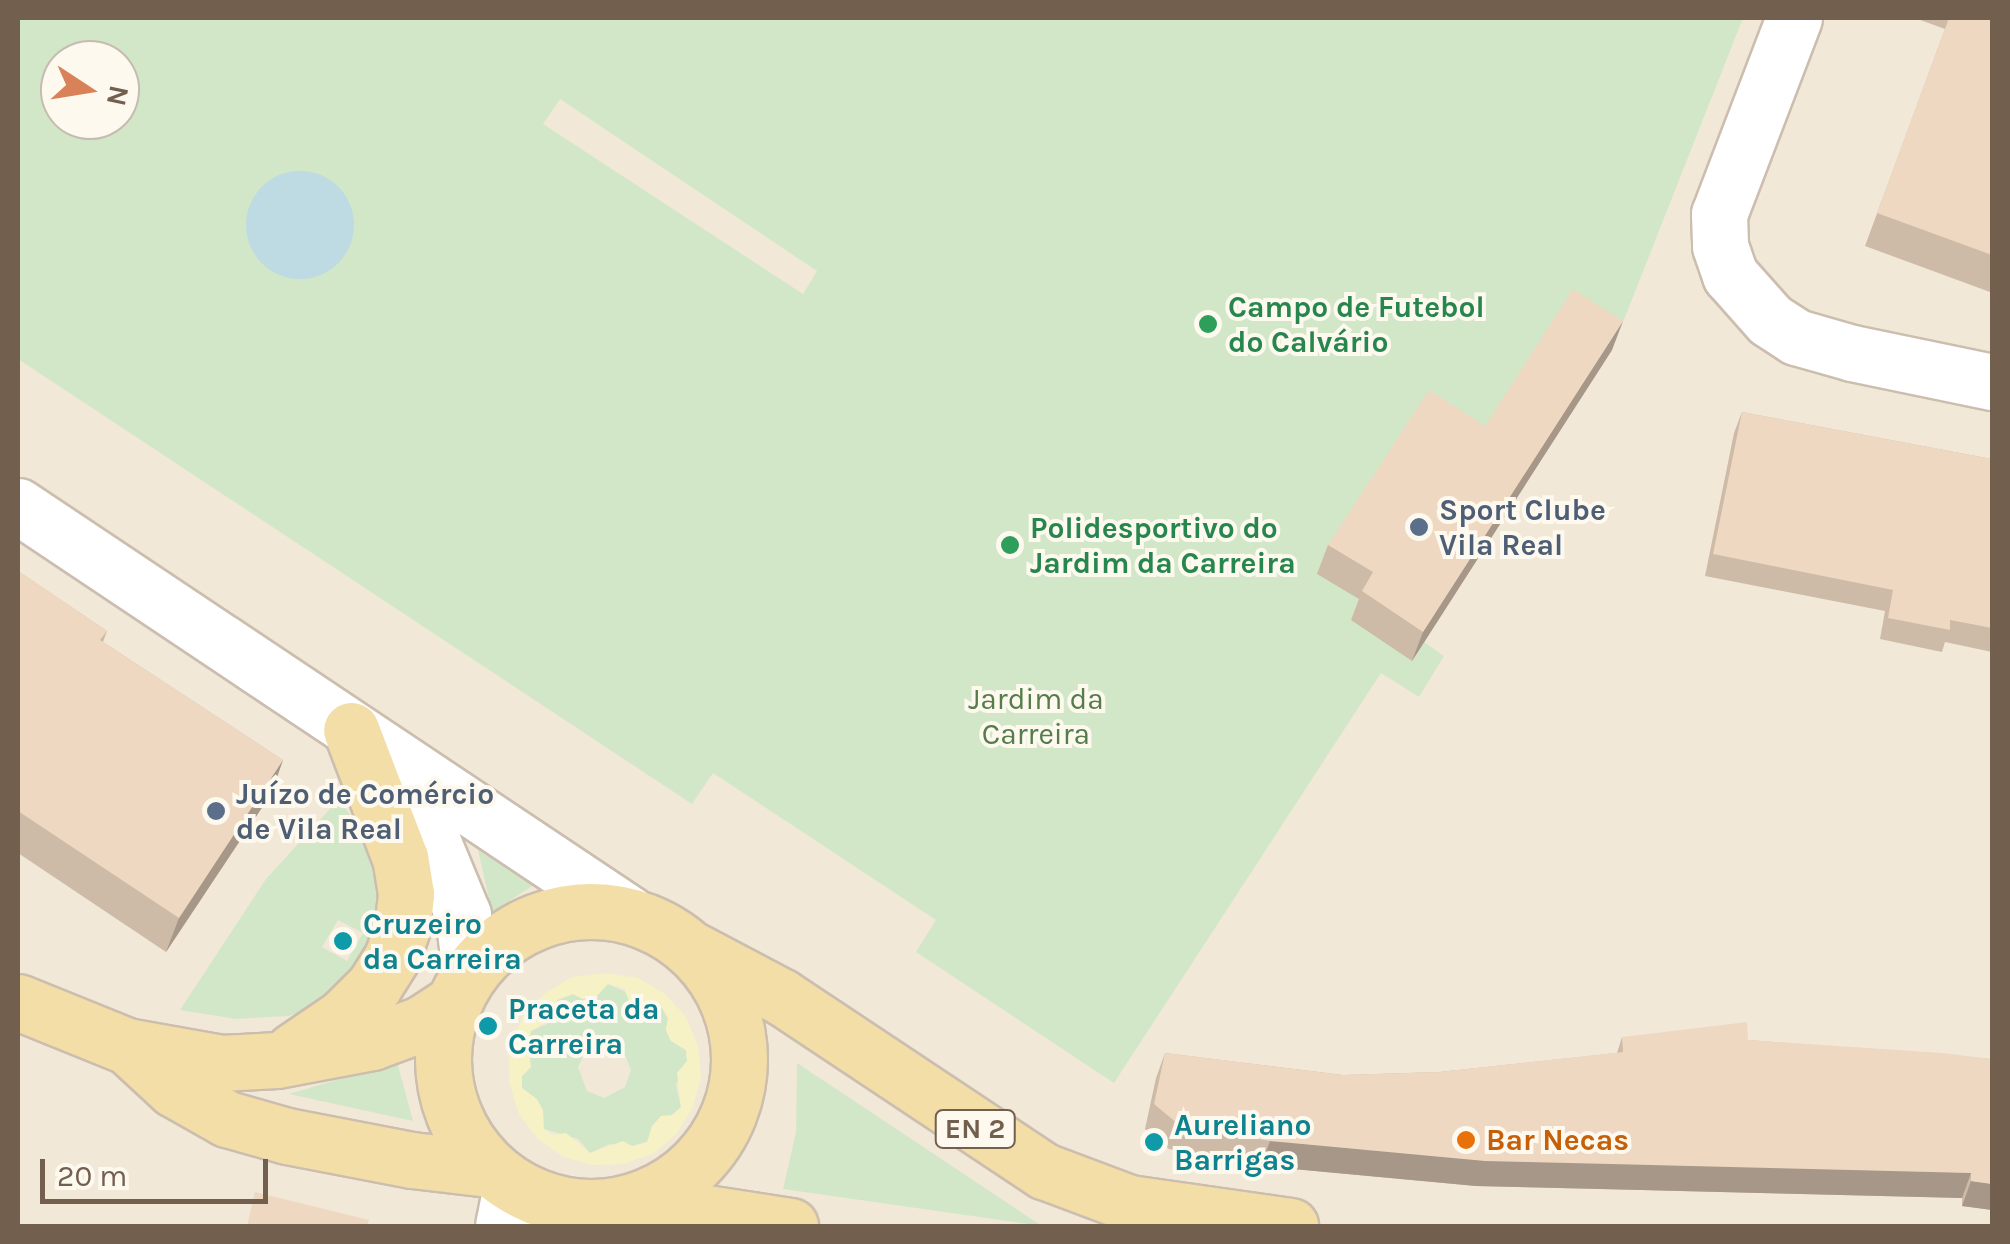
<!DOCTYPE html>
<html>
<head>
<meta charset="utf-8">
<style>
	body { margin:0 }
	#map { position:relative; width:2010px; height:1244px; overflow:hidden; background:#fbf5e8; font-family:Karla,sans-serif }
	div>[style] { position:absolute }
	.residential>* { inset:0; background:#f2e8d7 }
	.green>* { inset:0; background:#d2e7c8 }
	.sand>* { inset:0; background:#f7f1c6 }
	.water>* { inset:0; background:#bedae3 }
	.round { border-radius:50% }
	.roads { filter:drop-shadow(2px 0 #ccbeaf) drop-shadow(-2px 0 #ccbeaf) drop-shadow(0 2px #ccbeaf) drop-shadow(0 -2px #ccbeaf) }
	.minor>* { height:55px; margin:-27.5px; padding:0 27.5px; transform-origin:27.5px; border-radius:27.5px; background:#fff }
	.major>* { height:55px; margin:-27.5px; padding:0 27.5px; transform-origin:27.5px; border-radius:27.5px; background:#f3dea7 }
	.major>.ring { margin:-27.5px; padding:0; box-sizing:content-box; background:none; border:55px solid #f3dea7; border-radius:50% }
	.wall>* { inset:0; background:#cdbaa7 }
	.shaded-wall>* { inset:0; background:#a79788 }
	.building>* { inset:0; background:#eed8c2 }
	.dots>* { width:28px; height:28px; translate:-50% -50%; box-sizing:border-box; border:5px solid #fdf9ef; border-radius:50% }
	span { translate:-50% -50%; white-space:nowrap; text-align:center; line-height:1.15; -webkit-text-stroke:8px #fdf9ef; paint-order:stroke }
	.shield-label span { padding:2px 8px; background:#fdf9ef; border:2px solid; border-radius:8px; -webkit-text-stroke-width:0 }
	.shield-label { font-size:28px; color:#735f4e; font-weight:700 }
	.leisure-label { font-size:30px; color:#27864d; font-weight:700 }
	.left { translate:0 -50%; text-align:left }
	.service-label { font-size:30px; color:#4e5e75; font-weight:700 }
	.park-label { font-size:30px; color:#547d4a }
	.culture-label { font-size:30px; color:#0d838f; font-weight:700 }
	.food-label { font-size:30px; color:#c56008; font-weight:700 }
	.frame { position:absolute; inset:0; border:20px solid #735f4e; pointer-events:none }
	.north { position:absolute; left:40px; top:40px; width:100px; height:100px; box-sizing:border-box; background:#fdf9ef; border:2px solid #c6bbaf; border-radius:50%; rotate:102deg; font-size:28px; font-weight:700; line-height:40px; text-align:center; color:#735f4e }
	.north::after { content:''; display:block; margin:auto; width:35px; height:45px; background:#d98259; clip-path:polygon(50% 0,100% 100%,50% 72%,0 100%) }
	.scale { position:absolute; left:40px; top:1159px; width:228px; height:45px; box-sizing:border-box; border:5px solid #735f4e; border-top:0; padding-left:12px; font-size:30px; line-height:35px; white-space:nowrap; color:#735f4e; -webkit-text-stroke:8px #fdf9ef; paint-order:stroke }
</style>
</head>
<body>
<div id="map">
	<div class="residential">
		<i style="clip-path:polygon(evenodd,18px 18px,1992px 18px,1992px 1226px,18px 1226px,18px 18px,60px 60px,120px 60px,120px 120px,60px 120px,60px 60px)"></i>
	</div>
	<div class="green">
		<i style="clip-path:polygon(evenodd,18px 18px,1743px 18px,1612px 350px,1424px 642px,1444px 656px,1419px 697px,1381px 673px,1114px 1083px,916px 952px,936px 920px,745px 794px,713px 773px,692px 804px,18px 359px,18px 18px,60px 60px,120px 60px,120px 120px,60px 120px,60px 60px,18px 18px,560px 99px,817px 271px,803px 294px,543px 124px,560px 99px)"></i>
		<i style="clip-path:polygon(evenodd,338px 800px,365px 832px,380px 888px,375px 928px,350px 979px,307px 1009px,289px 1016px,236px 1019px,180px 1010px,266px 879px,338px 800px,338px 920px,363px 933px,347px 961px,322px 947px,338px 920px)"></i>
		<i style="clip-path:polygon(473px 828px,543px 879px,492px 912px)"></i>
		<i style="clip-path:polygon(evenodd,608px 984px,662px 1008px,668px 1018px,666px 1030px,671px 1041px,686px 1050px,687px 1061px,676px 1085px,681px 1107px,652px 1132px,647px 1142px,637px 1147px,610px 1144px,590px 1153px,578px 1139px,544px 1129px,522px 1088px,522px 1076px,531px 1031px,547px 1024px,557px 1000px,573px 994px,583px 999px,608px 984px,602px 1045px,625px 1055px,631px 1070px,625px 1087px,604px 1098px,587px 1091px,578px 1067px,586px 1051px,602px 1045px)"></i>
		<i style="clip-path:polygon(397px 1062px,413px 1121px,289px 1094px)"></i>
		<i style="clip-path:polygon(797px 1063px,1042px 1226px,783px 1189px,796px 1132px)"></i>
	</div>
	<div class="sand">
		<i style="clip-path:polygon(evenodd,606px 973px,638px 978px,665px 994px,686px 1017px,698px 1046px,701px 1076px,693px 1107px,677px 1133px,654px 1153px,624px 1164px,593px 1165px,564px 1157px,538px 1139px,519px 1114px,509px 1082px,510px 1050px,522px 1018px,544px 994px,572px 977px,606px 973px,608px 984px,624px 988px,629px 1001px,641px 1006px,662px 1008px,668px 1018px,666px 1030px,671px 1041px,686px 1050px,687px 1061px,677px 1073px,681px 1107px,673px 1115px,661px 1116px,652px 1126px,647px 1142px,632px 1146px,623px 1141px,590px 1153px,566px 1133px,553px 1135px,544px 1129px,543px 1110px,537px 1099px,522px 1088px,522px 1076px,531px 1067px,528px 1042px,531px 1031px,555px 1016px,557px 1000px,573px 994px,583px 999px,596px 997px,608px 984px)"></i>
	</div>
	<div class="water">
		<i class="round" style="left:246px;top:171px;width:108px;height:108px"></i>
	</div>
	<div class="roads">
		<div class="minor">
			<i style="left:1794px;top:18px;width:210px;rotate:110.9deg"></i>
			<i style="left:1719px;top:214px;width:32px;rotate:88deg"></i>
			<i style="left:1720px;top:246px;width:31px;rotate:71deg"></i>
			<i style="left:1730px;top:275px;width:60px;rotate:48.4deg"></i>
			<i style="left:1770px;top:320px;width:31px;rotate:33deg"></i>
			<i style="left:1796px;top:337px;width:58px;rotate:15.9deg"></i>
			<i style="left:1852px;top:353px;width:143px;rotate:11.7deg"></i>
			<i style="left:18px;top:506px;width:735px;rotate:33.73deg"></i>
			<i style="left:378px;top:764px;width:98px;rotate:55.3deg"></i>
			<i style="left:434px;top:845px;width:76px;rotate:67.5deg"></i>
			<i style="left:463px;top:915px;width:56px;rotate:82.9deg"></i>
			<i style="left:503px;top:1226px;width:41px;rotate:-78.7deg"></i>
			<i style="left:597px;top:1226px;width:20px;rotate:-63deg"></i>
		</div>
		<div class="major">
			<i class="ring" style="left:443px;top:911px;width:241px;height:241px"></i>
			<i style="left:695px;top:951px;width:98px;rotate:27.9deg"></i>
			<i style="left:782px;top:997px;width:315px;rotate:33.6deg"></i>
			<i style="left:1044px;top:1171px;width:91px;rotate:20.6deg"></i>
			<i style="left:1129px;top:1203px;width:163px;rotate:8.1deg"></i>
			<i style="left:18px;top:1002px;width:118px;rotate:22deg"></i>
			<i style="left:127px;top:1046px;width:97px;rotate:10.1deg"></i>
			<i style="left:222px;top:1063px;width:55px;rotate:-3.1deg"></i>
			<i style="left:277px;top:1060px;width:97px;rotate:-10.7deg"></i>
			<i style="left:372px;top:1042px;width:52px;rotate:-20.2deg"></i>
			<i style="left:421px;top:1024px;width:37px;rotate:-33deg"></i>
			<i style="left:133px;top:1051px;width:56px;rotate:42.8deg"></i>
			<i style="left:174px;top:1089px;width:61px;rotate:29.5deg"></i>
			<i style="left:227px;top:1119px;width:62px;rotate:15.8deg"></i>
			<i style="left:287px;top:1136px;width:127px;rotate:10.9deg"></i>
			<i style="left:412px;top:1160px;width:79px;rotate:6.6deg"></i>
			<i style="left:293px;top:1051px;width:60px;rotate:-34.2deg"></i>
			<i style="left:343px;top:1017px;width:44px;rotate:-45deg"></i>
			<i style="left:374px;top:986px;width:34px;rotate:-58deg"></i>
			<i style="left:392px;top:957px;width:31px;rotate:-71deg"></i>
			<i style="left:402px;top:928px;width:34px;rotate:-83deg"></i>
			<i style="left:406px;top:894px;width:36px;rotate:-99deg"></i>
			<i style="left:400px;top:858px;width:137px;rotate:-110.9deg"></i>
			<i style="left:635px;top:1202px;width:157px;rotate:8.8deg"></i>
		</div>
	</div>
	<div class="wall">
		<i style="clip-path:polygon(1915px 18px,1992px 18px,1992px 285px,1990px 292px,1865px 246px,1945px 29px)"></i>
		<i style="clip-path:polygon(1612px 350px,1412px 661px,1351px 620px,1359px 599px,1317px 574px,1328px 545px,1485px 426px)"></i>
		<i style="clip-path:polygon(1742px 412px,1992px 459px,1992px 652px,1945px 642px,1942px 652px,1880px 639px,1885px 611px,1705px 576px,1734px 433px)"></i>
		<i style="clip-path:polygon(18px 571px,107px 631px,103px 642px,283px 760px,271px 794px,166px 952px,18px 853px)"></i>
		<i style="clip-path:polygon(1622px 1037px,1748px 1040px,1992px 1059px,1992px 1210px,1962px 1206px,1962px 1198px,1476px 1186px,1261px 1166px,1169px 1149px,1145px 1129px,1156px 1078px,1165px 1053px,1343px 1075px,1439px 1072px,1617px 1053px)"></i>
	</div>
	<div class="shaded-wall">
		<i style="clip-path:polygon(1623px 321px,1612px 350px,1412px 661px,1423px 632px)"></i>
		<i style="clip-path:polygon(283px 760px,271px 794px,166px 952px,179px 918px)"></i>
		<i style="clip-path:polygon(1270px 1141px,1971px 1173px,1962px 1198px,1476px 1186px,1261px 1166px)"></i>
		<i style="clip-path:polygon(1971px 1181px,1992px 1184px,1992px 1210px,1962px 1206px)"></i>
	</div>
	<div class="building">
		<i style="clip-path:polygon(1949px 18px,1992px 18px,1992px 255px,1877px 213px)"></i>
		<i style="clip-path:polygon(1573px 289px,1623px 321px,1423px 632px,1362px 591px,1373px 572px,1328px 545px,1429px 390px,1485px 426px)"></i>
		<i style="clip-path:polygon(1742px 412px,1992px 459px,1992px 628px,1950px 620px,1950px 630px,1888px 618px,1893px 590px,1713px 554px)"></i>
		<i style="clip-path:polygon(18px 571px,107px 631px,100px 640px,283px 760px,179px 918px,18px 811px)"></i>
		<i style="clip-path:polygon(1747px 1022px,1748px 1040px,1942px 1053px,1992px 1059px,1992px 1184px,1971px 1181px,1971px 1173px,1485px 1161px,1270px 1141px,1178px 1124px,1154px 1104px,1165px 1053px,1343px 1075px,1439px 1072px,1623px 1052px,1622px 1037px)"></i>
		<i style="clip-path:polygon(255px 1192px,369px 1220px,367px 1226px,247px 1226px)"></i>
	</div>
	<div class="dots">
		<i style="left:1208px;top:324px;background:#2e9e5b"></i>
		<i style="left:1419px;top:527px;background:#5c6f8a"></i>
		<i style="left:1010px;top:545px;background:#2e9e5b"></i>
		<i style="left:216px;top:811px;background:#5c6f8a"></i>
		<i style="left:343px;top:941px;background:#0f9aa8"></i>
		<i style="left:488px;top:1026px;background:#0f9aa8"></i>
		<i style="left:1466px;top:1140px;background:#e8710a"></i>
		<i style="left:1154px;top:1142px;background:#0f9aa8"></i>
	</div>
	<div class="shield-label">
		<span style="left:975px;top:1129px">EN 2</span>
	</div>
	<div class="leisure-label">
		<span class="left" style="left:1228px;top:324px">Campo de Futebol<br>do Calvário</span>
		<span class="left" style="left:1030px;top:545px">Polidesportivo do<br>Jardim da Carreira</span>
	</div>
	<div class="service-label">
		<span class="left" style="left:1439px;top:527px">Sport Clube<br>Vila Real</span>
		<span class="left" style="left:236px;top:811px">Juízo de Comércio<br>de Vila Real</span>
	</div>
	<div class="park-label">
		<span style="left:1036px;top:716px">Jardim da<br>Carreira</span>
	</div>
	<div class="culture-label">
		<span class="left" style="left:363px;top:941px">Cruzeiro<br>da Carreira</span>
		<span class="left" style="left:508px;top:1026px">Praceta da<br>Carreira</span>
		<span class="left" style="left:1174px;top:1142px">Aureliano<br>Barrigas</span>
	</div>
	<div class="food-label">
		<span class="left" style="left:1486px;top:1140px">Bar Necas</span>
	</div>
	<div class="frame"></div>
	<div class="north">N</div>
	<div class="scale">20 m</div>
</div>
</body>
</html>
